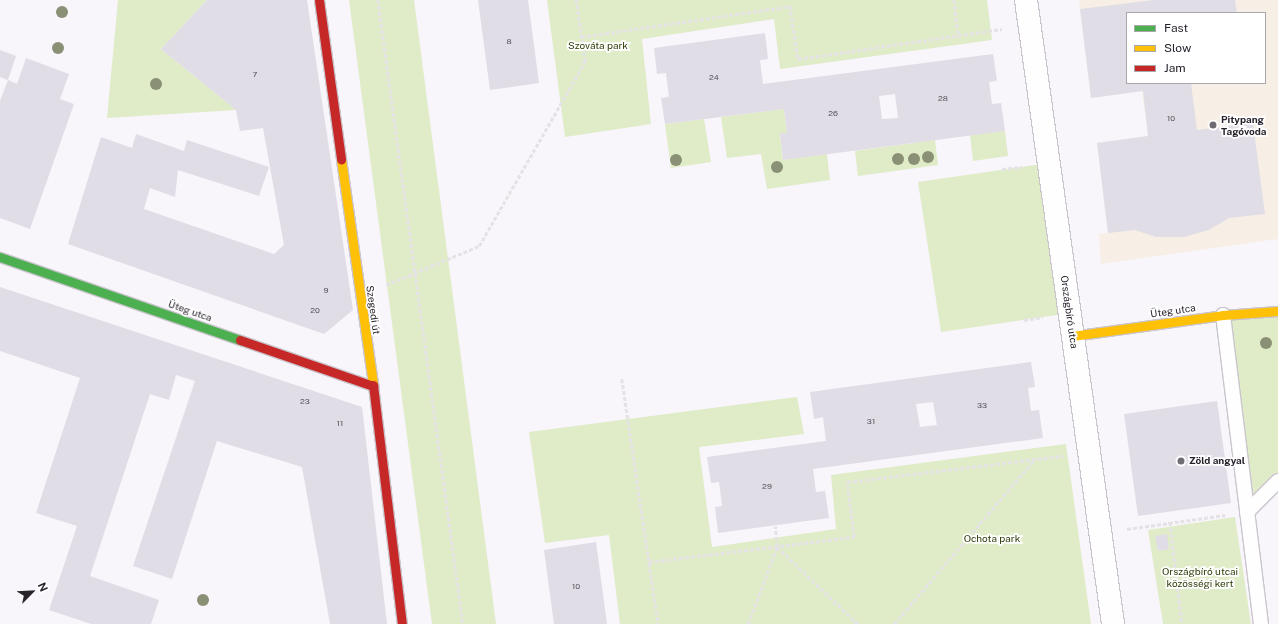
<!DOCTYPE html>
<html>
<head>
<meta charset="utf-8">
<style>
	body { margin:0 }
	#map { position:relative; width:1278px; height:624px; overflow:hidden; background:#f8f5fb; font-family:"Public Sans",sans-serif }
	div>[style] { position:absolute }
	.education>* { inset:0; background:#f7efe6 }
	.green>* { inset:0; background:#dfecc7 }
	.building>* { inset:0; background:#e0dde6 }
	.path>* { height:2.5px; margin-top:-1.25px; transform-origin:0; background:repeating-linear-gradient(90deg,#e4e2e4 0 4px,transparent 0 6px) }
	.roads { filter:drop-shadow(1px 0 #cac5cd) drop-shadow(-1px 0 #cac5cd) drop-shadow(0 1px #cac5cd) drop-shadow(0 -1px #cac5cd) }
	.lane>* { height:14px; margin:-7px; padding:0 7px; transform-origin:7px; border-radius:7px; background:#fefefe }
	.street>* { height:22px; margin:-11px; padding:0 11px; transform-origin:11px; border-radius:11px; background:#fefefe }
	.fast>* { height:9px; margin:-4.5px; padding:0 4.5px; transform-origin:4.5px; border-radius:4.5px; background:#4caf50 }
	.slow>* { height:9px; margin:-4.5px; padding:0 4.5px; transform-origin:4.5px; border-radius:4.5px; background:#ffc107 }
	.jam>* { height:9px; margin:-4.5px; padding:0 4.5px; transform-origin:4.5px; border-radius:4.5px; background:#c62828 }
	.trees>* { width:12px; height:12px; margin:-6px; border-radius:50%; background:#899075 }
	.dots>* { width:11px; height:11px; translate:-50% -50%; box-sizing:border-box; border:2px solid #fff; border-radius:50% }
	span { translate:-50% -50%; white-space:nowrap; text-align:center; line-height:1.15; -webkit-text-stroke:3.5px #fff; paint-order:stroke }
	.number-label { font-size:8px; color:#56515a }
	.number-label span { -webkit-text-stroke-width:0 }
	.park-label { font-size:10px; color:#2e3d08 }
	.poi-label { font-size:10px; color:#28222c; font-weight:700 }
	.left { translate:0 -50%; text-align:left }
	.street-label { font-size:10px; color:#28222c }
	.legend { position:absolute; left:1126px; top:12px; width:140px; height:72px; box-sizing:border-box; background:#fff; border:1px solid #a9a7ab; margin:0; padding:5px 7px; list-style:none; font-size:12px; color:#28222c }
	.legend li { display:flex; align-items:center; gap:8px; height:20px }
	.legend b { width:20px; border:1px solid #a9a7ab }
	.north { position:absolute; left:12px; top:572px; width:40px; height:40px; -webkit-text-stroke:3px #fff; paint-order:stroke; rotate:66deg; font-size:11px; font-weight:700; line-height:16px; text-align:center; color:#28222c }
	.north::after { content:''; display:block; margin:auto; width:14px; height:18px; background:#28222c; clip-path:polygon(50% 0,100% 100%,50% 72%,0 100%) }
</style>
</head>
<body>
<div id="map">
	<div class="education">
		<i style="clip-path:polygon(evenodd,1079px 0,1278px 0,1278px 239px,1101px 264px,1099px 234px,1108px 233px,1097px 143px,1148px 136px,1142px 91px,1091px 98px,1079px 0,1127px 13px,1265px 13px,1265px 83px,1127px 83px,1127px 13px)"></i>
	</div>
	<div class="green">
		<i style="clip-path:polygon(118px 0,207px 0,161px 49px,236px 110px,107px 118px)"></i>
		<i style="clip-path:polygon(349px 0,414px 0,496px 624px,432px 624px)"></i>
		<i style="clip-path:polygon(547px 0,987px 0,992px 40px,780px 69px,774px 19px,642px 39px,651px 124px,565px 137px)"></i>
		<i style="clip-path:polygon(784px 109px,787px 133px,780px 134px,783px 160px,827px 154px,830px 180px,767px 189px,761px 154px,727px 158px,721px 117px)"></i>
		<i style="clip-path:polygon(704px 119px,711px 162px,671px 168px,665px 124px)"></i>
		<i style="clip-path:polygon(1005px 131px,1008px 156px,973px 161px,970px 135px)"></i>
		<i style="clip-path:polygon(935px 140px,938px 165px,858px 176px,855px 151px)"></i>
		<i style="clip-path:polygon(1049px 163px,1070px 313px,941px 332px,918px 182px)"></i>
		<i style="clip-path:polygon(1278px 311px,1278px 481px,1247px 512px,1223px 315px)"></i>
		<i style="clip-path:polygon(797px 397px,804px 434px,699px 447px,712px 547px,836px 529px,831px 475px,1066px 444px,1091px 624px,620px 624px,609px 535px,545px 543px,529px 432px)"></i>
		<i style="clip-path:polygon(1235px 517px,1251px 624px,1163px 624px,1148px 530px)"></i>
	</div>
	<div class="building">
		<i style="clip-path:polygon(207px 0,307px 0,353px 310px,324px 334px,68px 244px,101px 137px,132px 148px,136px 134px,184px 151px,187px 140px,269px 167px,259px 196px,178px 170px,175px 197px,150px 188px,144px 209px,274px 254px,284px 245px,263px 128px,240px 131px,236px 110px,161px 49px)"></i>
		<i style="clip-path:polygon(478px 0,528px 0,539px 83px,490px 90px)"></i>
		<i style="clip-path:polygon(1154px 0,1235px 0,1237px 13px,1127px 13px,1127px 83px,1191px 83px,1197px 130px,1253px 123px,1265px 214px,1229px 218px,1209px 230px,1184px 237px,1156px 237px,1135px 230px,1108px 233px,1097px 143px,1148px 136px,1143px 91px,1091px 98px,1080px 9px)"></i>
		<i style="clip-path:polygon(evenodd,765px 33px,768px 59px,760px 60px,763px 84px,993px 54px,997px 81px,989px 82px,992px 104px,1001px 103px,1005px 131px,783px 160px,780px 133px,787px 133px,784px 109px,665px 124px,661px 98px,669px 97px,666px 73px,657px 74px,654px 48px,765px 33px,895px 94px,898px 118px,882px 119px,879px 96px,895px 94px)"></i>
		<i style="clip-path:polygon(0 50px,16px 56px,8px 80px,0 77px)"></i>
		<i style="clip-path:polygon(26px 58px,69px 74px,60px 99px,74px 104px,30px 229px,0 218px,0 101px,8px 80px,17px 84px)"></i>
		<i style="clip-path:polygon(0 287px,362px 407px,387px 624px,330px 624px,302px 467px,217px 441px,172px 579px,133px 566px,195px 381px,176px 375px,169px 400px,150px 394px,90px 576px,159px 600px,151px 624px,91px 624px,49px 610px,77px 526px,36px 513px,80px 378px,0 351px)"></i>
		<i style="clip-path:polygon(evenodd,1031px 362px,1035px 387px,1028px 388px,1031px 411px,1039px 410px,1043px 438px,813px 469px,816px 492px,825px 491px,829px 518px,718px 533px,715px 507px,722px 506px,719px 482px,711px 483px,707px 457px,826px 441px,823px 417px,814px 419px,810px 392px,1031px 362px,933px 402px,937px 425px,920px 427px,916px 404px,933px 402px)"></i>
		<i style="clip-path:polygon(1217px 401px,1231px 503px,1138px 516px,1124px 414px)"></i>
		<i style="clip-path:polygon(1167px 534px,1169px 549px,1158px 551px,1155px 536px)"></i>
		<i style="clip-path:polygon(596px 542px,607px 624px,554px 624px,544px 550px)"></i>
	</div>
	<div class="path">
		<i style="left:378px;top:0;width:630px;rotate:82.24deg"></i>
		<i style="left:954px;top:0;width:35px;rotate:83deg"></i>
		<i style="left:581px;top:37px;width:211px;rotate:-8.4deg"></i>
		<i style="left:790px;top:6px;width:54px;rotate:81.4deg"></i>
		<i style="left:798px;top:59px;width:206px;rotate:-8.4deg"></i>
		<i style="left:1002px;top:169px;width:20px;rotate:-6deg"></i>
		<i style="left:386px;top:285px;width:101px;rotate:-22.8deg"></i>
		<i style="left:479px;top:246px;width:212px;rotate:-60.1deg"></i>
		<i style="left:585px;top:62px;width:63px;rotate:-98.3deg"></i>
		<i style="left:1024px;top:320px;width:19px;rotate:-9deg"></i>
		<i style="left:622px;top:379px;width:248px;rotate:81.6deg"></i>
		<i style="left:1170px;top:522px;width:103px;rotate:83.3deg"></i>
		<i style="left:1127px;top:529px;width:99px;rotate:-8.1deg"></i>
		<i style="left:777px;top:547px;width:112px;rotate:43.5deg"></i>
		<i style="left:649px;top:562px;width:207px;rotate:-7deg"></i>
		<i style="left:854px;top:537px;width:55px;rotate:-97.3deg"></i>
		<i style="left:847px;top:482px;width:218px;rotate:-6.9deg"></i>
		<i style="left:748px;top:624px;width:82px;rotate:-69.4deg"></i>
		<i style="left:777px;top:547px;width:21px;rotate:-95deg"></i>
		<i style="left:894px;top:624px;width:217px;rotate:-49.5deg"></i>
	</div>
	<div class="roads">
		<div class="lane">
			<i style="left:1223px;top:315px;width:311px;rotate:83deg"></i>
			<i style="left:1247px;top:512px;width:44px;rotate:-45deg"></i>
		</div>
		<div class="street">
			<i style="left:1026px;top:0;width:630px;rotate:82.06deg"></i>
		</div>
		<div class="fast">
			<i style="left:0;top:257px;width:254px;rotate:19.1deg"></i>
		</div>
		<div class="slow">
			<i style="left:341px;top:159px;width:228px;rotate:81.9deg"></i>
			<i style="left:1072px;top:336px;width:152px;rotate:-7.9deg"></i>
			<i style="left:1223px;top:315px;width:55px;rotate:-4.2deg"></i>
		</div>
		<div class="jam">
			<i style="left:319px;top:0;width:161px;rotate:82.1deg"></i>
			<i style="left:240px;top:340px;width:141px;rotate:19.1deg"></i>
			<i style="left:373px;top:385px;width:241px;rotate:83.1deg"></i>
		</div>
	</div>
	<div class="trees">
		<i style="left:62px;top:12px"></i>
		<i style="left:58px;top:48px"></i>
		<i style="left:156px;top:84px"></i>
		<i style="left:928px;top:157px"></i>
		<i style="left:898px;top:159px"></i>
		<i style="left:914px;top:159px"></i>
		<i style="left:676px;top:160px"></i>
		<i style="left:777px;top:167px"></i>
		<i style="left:1266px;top:343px"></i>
		<i style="left:203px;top:600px"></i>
	</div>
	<div class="dots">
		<i style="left:1213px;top:125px;background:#716c74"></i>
		<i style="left:1181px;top:461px;background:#716c74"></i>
	</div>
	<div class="number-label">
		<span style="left:509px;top:42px">8</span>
		<span style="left:255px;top:75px">7</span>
		<span style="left:714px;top:78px">24</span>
		<span style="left:943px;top:99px">28</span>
		<span style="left:833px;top:114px">26</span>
		<span style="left:1171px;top:119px">10</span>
		<span style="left:326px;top:291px">9</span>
		<span style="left:315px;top:311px">20</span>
		<span style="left:305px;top:402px">23</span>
		<span style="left:982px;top:406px">33</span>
		<span style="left:871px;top:422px">31</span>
		<span style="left:340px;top:424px">11</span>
		<span style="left:767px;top:487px">29</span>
		<span style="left:576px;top:587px">10</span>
	</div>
	<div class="park-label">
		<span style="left:598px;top:46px">Szováta park</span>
		<span style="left:992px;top:539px">Ochota park</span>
		<span style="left:1200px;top:577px">Országbíró utcai<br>közösségi kert</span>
	</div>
	<div class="poi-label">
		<span class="left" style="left:1221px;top:125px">Pitypang<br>Tagóvoda</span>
		<span class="left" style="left:1189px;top:461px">Zöld angyal</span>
	</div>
	<div class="street-label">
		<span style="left:373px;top:310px;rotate:82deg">Szegedi út</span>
		<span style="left:190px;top:311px;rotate:19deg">Üteg utca</span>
		<span style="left:1173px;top:311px;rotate:-8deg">Üteg utca</span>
		<span style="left:1069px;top:312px;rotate:82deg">Országbíró utca</span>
	</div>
	<ul class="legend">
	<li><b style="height:5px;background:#4caf50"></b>Fast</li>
	<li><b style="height:5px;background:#ffc107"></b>Slow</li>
	<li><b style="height:5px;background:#c62828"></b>Jam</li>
	</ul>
	<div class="north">N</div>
</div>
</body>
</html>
